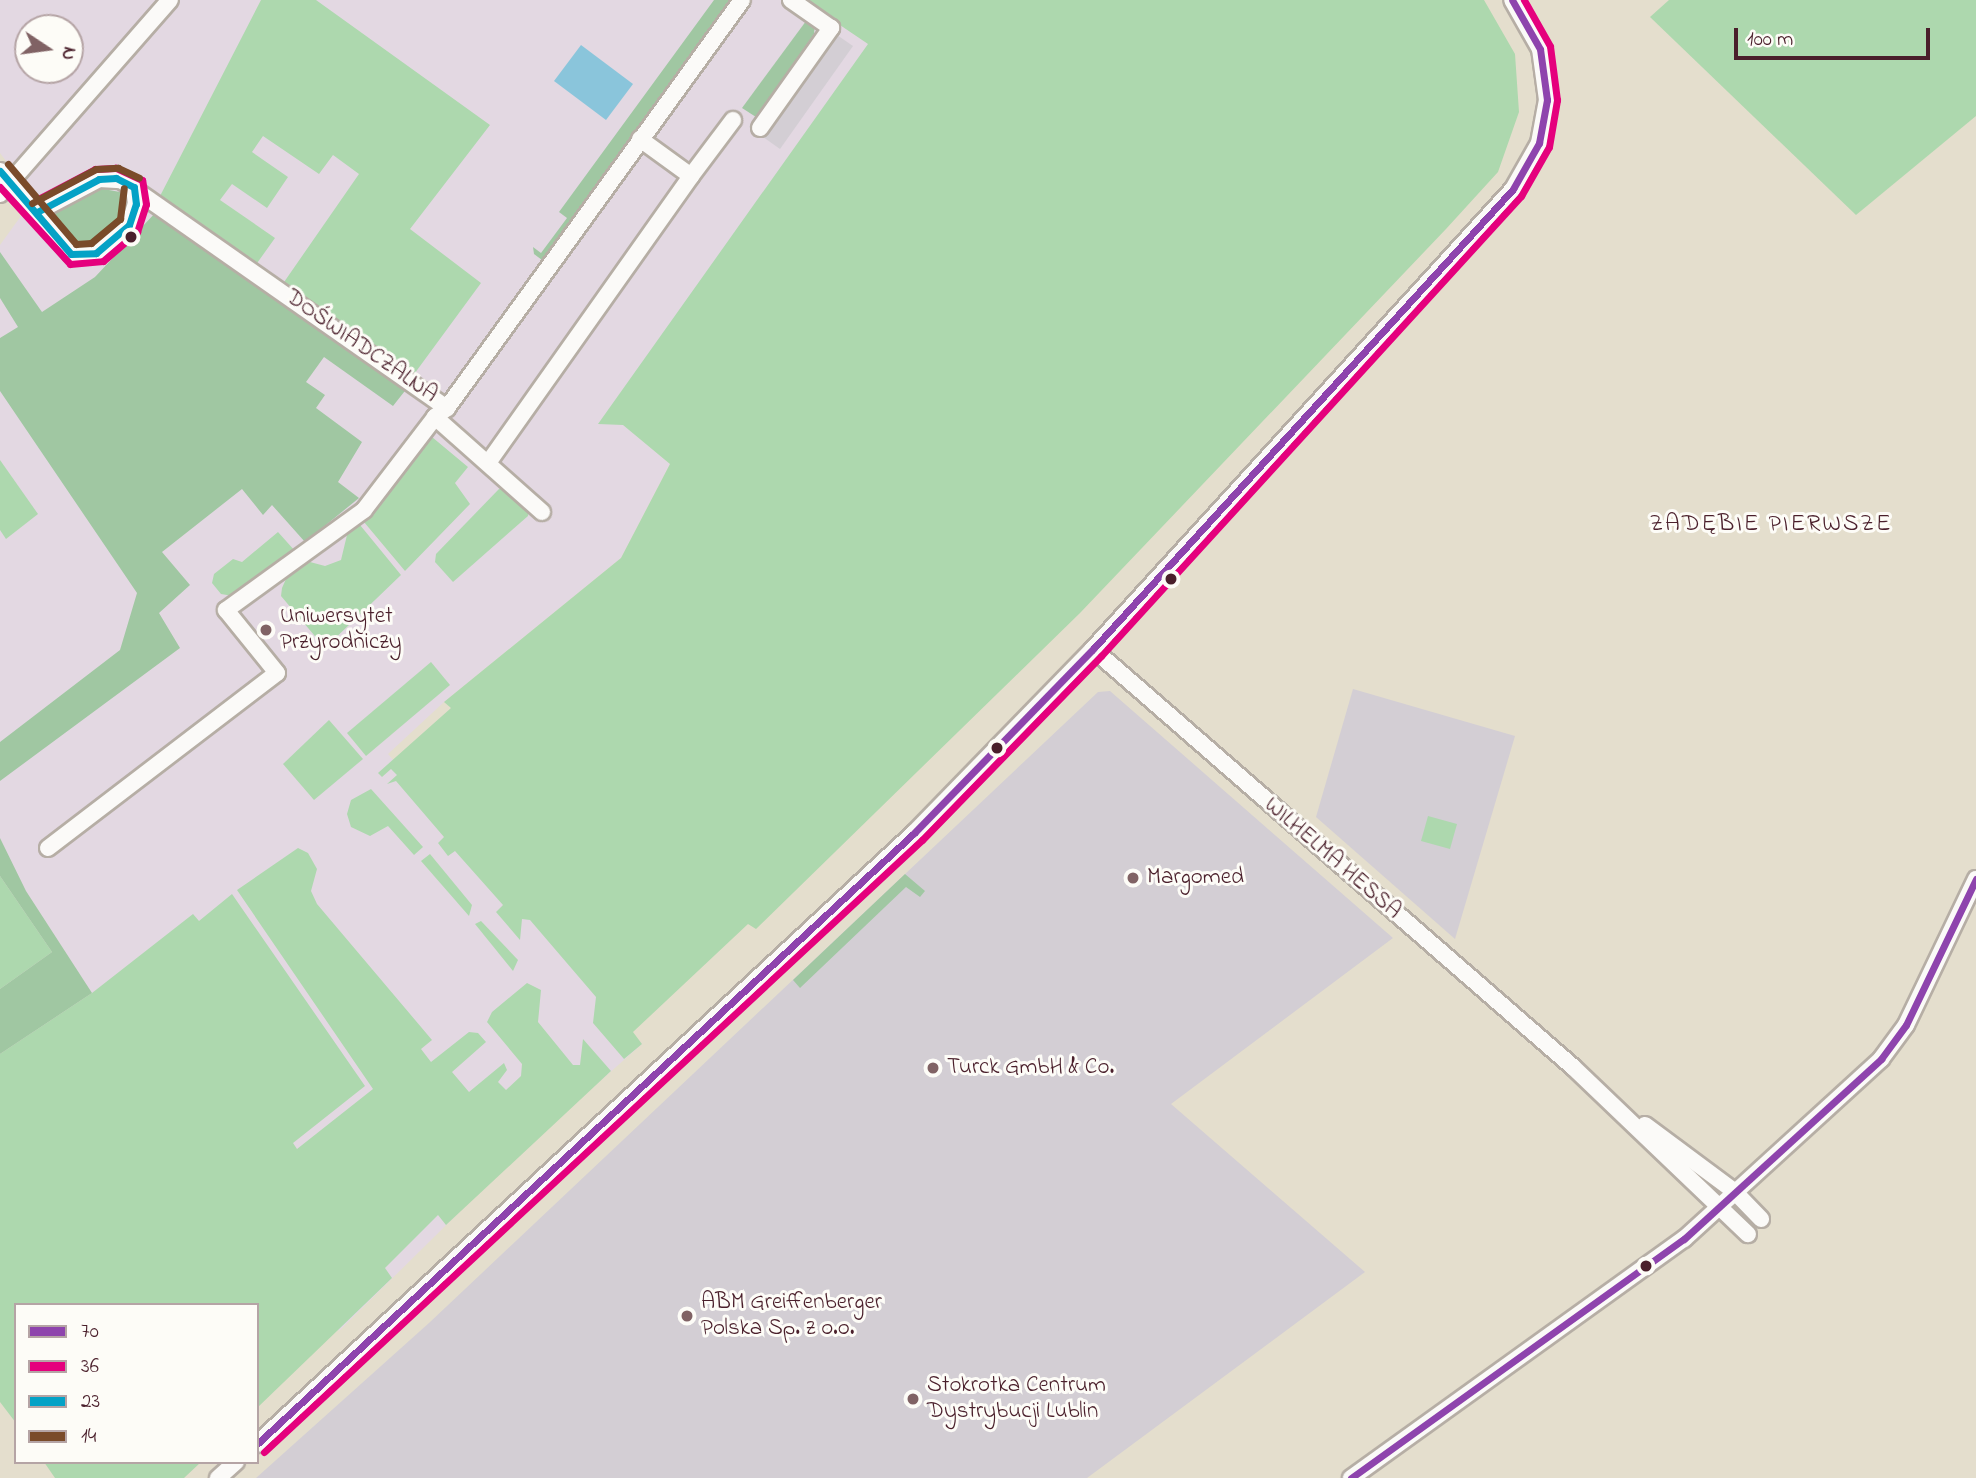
<!DOCTYPE html>
<html>
<head>
<meta charset="utf-8">
<style>
	body { margin:0 }
	#map { position:relative; width:1976px; height:1478px; overflow:hidden; background:#e4decd; font-family:"Indie Flower",sans-serif }
	div>[style] { position:absolute }
	.built>* { inset:0; background:#e3d8e2 }
	.industrial>* { inset:0; background:#d3ced4 }
	.green>* { inset:0; background:#add8ae }
	.forest>* { inset:0; background:#a0c7a2 }
	.water>* { inset:0; background:#8ac5db }
	.roads { filter:drop-shadow(2px 0 #b6aea5) drop-shadow(-2px 0 #b6aea5) drop-shadow(0 2px #b6aea5) drop-shadow(0 -2px #b6aea5) }
	.minor>* { height:16px; margin:-8px; padding:0 8px; transform-origin:8px; border-radius:8px; background:#fbfaf8 }
	.bus-1>* { height:7px; margin:-3.5px; padding:0 3.5px; transform-origin:3.5px; border-radius:3.5px; background:#8e44ad }
	.bus-2>* { height:7px; margin:-3.5px; padding:0 3.5px; transform-origin:3.5px; border-radius:3.5px; background:#e5007d }
	.bus-3>* { height:7px; margin:-3.5px; padding:0 3.5px; transform-origin:3.5px; border-radius:3.5px; background:#04a2c6 }
	.bus-4>* { height:7px; margin:-3.5px; padding:0 3.5px; transform-origin:3.5px; border-radius:3.5px; background:#7a4b2a }
	.dots>* { width:19px; height:19px; translate:-50% -50%; box-sizing:border-box; border:4px solid #fdfcf7; border-radius:50% }
	span { translate:-50% -50%; white-space:nowrap; text-align:center; line-height:1.15; -webkit-text-stroke:6px #fdfcf7; paint-order:stroke }
	.street-label { font-size:23px; color:#4a1f2b }
	.poi-label { font-size:23px; color:#4a1f2b }
	.left { translate:0 -50%; text-align:left }
	.neighbourhood-label { font-size:24px; color:#4a1f2b; letter-spacing:2px }
	.legend { position:absolute; left:14px; top:1303px; width:245px; height:161px; box-sizing:border-box; background:#fdfcf7; border:2px solid #b5a4a5; margin:0; padding:9px 12px; list-style:none; font-size:21px; color:#4a1f2b }
	.legend li { display:flex; align-items:center; gap:14px; height:35px }
	.legend b { width:35px; border:2px solid #b5a4a5 }
	.north { position:absolute; left:14px; top:14px; width:70px; height:70px; box-sizing:border-box; background:#fdfcf7; border:2px solid #b5a4a5; border-radius:50%; rotate:103deg; font-size:19px; font-weight:700; line-height:28px; text-align:center; color:#4a1f2b }
	.north::after { content:''; display:block; margin:auto; width:24px; height:32px; background:#806264; clip-path:polygon(50% 0,100% 100%,50% 72%,0 100%) }
	.scale { position:absolute; left:1734px; top:28px; width:196px; height:32px; box-sizing:border-box; border:4px solid #4a1f2b; border-top:0; padding-left:9px; font-size:21px; line-height:24px; white-space:nowrap; color:#4a1f2b; -webkit-text-stroke:5px #fdfcf7; paint-order:stroke }
</style>
</head>
<body>
<div id="map">
	<div class="built">
		<i style="clip-path:polygon(evenodd,0 0,803px 0,869px 44px,599px 424px,623px 424px,670px 464px,621px 558px,444px 702px,388px 754px,642px 1044px,520px 1152px,339px 1331px,92px 993px,0 1054px,0 989px,52px 952px,0 876px,0 245px,34px 198px,0 153px,0 0,28px 28px,70px 28px,70px 70px,28px 70px,28px 28px)"></i>
	</div>
	<div class="industrial">
		<i style="clip-path:polygon(821px 24px,853px 46px,780px 149px,749px 127px)"></i>
		<i style="clip-path:polygon(1353px 689px,1515px 736px,1455px 939px,1316px 817px)"></i>
		<i style="clip-path:polygon(1110px 691px,1393px 938px,1171px 1104px,1365px 1272px,1087px 1478px,256px 1478px,429px 1323px,1098px 692px)"></i>
	</div>
	<div class="green">
		<i style="clip-path:polygon(261px 0,316px 0,490px 125px,410px 229px,481px 283px,412px 377px,282px 285px,359px 174px,333px 155px,319px 174px,263px 136px,252px 152px,288px 177px,267px 208px,232px 184px,220px 200px,275px 238px,255px 266px,159px 198px)"></i>
		<i style="clip-path:polygon(803px 0,1484px 0,1515px 54px,1519px 112px,1498px 172px,1446px 229px,1080px 613px,756px 929px,748px 924px,633px 1032px,642px 1044px,624px 1059px,593px 1023px,596px 997px,530px 920px,522px 919px,520px 940px,496px 912px,503px 905px,455px 851px,448px 856px,438px 843px,444px 837px,396px 781px,387px 784px,397px 775px,391px 769px,382px 777px,378px 773px,451px 708px,444px 702px,621px 558px,670px 464px,623px 425px,598px 424px,868px 44px)"></i>
		<i style="clip-path:polygon(1669px 0,1976px 0,1976px 116px,1856px 215px,1650px 17px)"></i>
		<i style="clip-path:polygon(432px 437px,468px 467px,455px 483px,470px 504px,405px 571px,364px 522px)"></i>
		<i style="clip-path:polygon(0 460px,38px 514px,6px 539px,0 530px)"></i>
		<i style="clip-path:polygon(509px 488px,529px 509px,528px 516px,453px 582px,435px 562px,436px 554px,499px 489px)"></i>
		<i style="clip-path:polygon(360px 525px,401px 575px,325px 648px,281px 596px,282px 588px,286px 579px,310px 562px,325px 566px,341px 560px,347px 535px)"></i>
		<i style="clip-path:polygon(278px 532px,295px 551px,233px 596px,221px 594px,212px 583px,214px 574px,233px 559px,242px 562px)"></i>
		<i style="clip-path:polygon(431px 662px,450px 685px,366px 756px,347px 733px)"></i>
		<i style="clip-path:polygon(329px 720px,363px 759px,314px 800px,283px 764px)"></i>
		<i style="clip-path:polygon(371px 789px,423px 847px,414px 855px,388px 826px,370px 836px,351px 827px,347px 814px,351px 800px)"></i>
		<i style="clip-path:polygon(1428px 816px,1457px 824px,1450px 849px,1421px 841px)"></i>
		<i style="clip-path:polygon(298px 848px,308px 853px,317px 869px,311px 891px,317px 904px,432px 1040px,421px 1049px,431px 1062px,469px 1032px,478px 1033px,486px 1042px,452px 1072px,469px 1092px,504px 1063px,507px 1070px,498px 1082px,506px 1090px,521px 1076px,522px 1064px,487px 1022px,492px 1012px,527px 983px,541px 990px,538px 1022px,573px 1065px,580px 1065px,583px 1039px,611px 1071px,446px 1225px,438px 1215px,385px 1268px,392px 1278px,257px 1408px,257px 1305px,16px 1305px,16px 1423px,0 1402px,0 1054px,92px 993px,193px 914px,199px 921px,232px 894px,365px 1086px,293px 1143px,297px 1149px,373px 1089px,237px 890px)"></i>
		<i style="clip-path:polygon(430px 854px,472px 905px,469px 916px,421px 861px)"></i>
		<i style="clip-path:polygon(0 876px,52px 952px,0 989px)"></i>
		<i style="clip-path:polygon(481px 921px,518px 960px,513px 971px,475px 924px)"></i>
		<i style="clip-path:polygon(44px 1462px,201px 1462px,184px 1478px,55px 1478px)"></i>
	</div>
	<div class="forest">
		<i style="clip-path:polygon(714px 0,736px 0,546px 263px,534px 254px,533px 247px,541px 253px,567px 218px,559px 212px)"></i>
		<i style="clip-path:polygon(809px 17px,815px 24px,814px 34px,756px 117px,742px 108px)"></i>
		<i style="clip-path:polygon(98px 188px,120px 192px,125px 201px,123px 217px,96px 243px,69px 242px,50px 212px)"></i>
		<i style="clip-path:polygon(157px 211px,408px 387px,393px 406px,324px 357px,306px 382px,325px 395px,316px 408px,362px 442px,338px 482px,359px 498px,305px 542px,272px 505px,263px 515px,242px 489px,162px 552px,190px 585px,159px 613px,180px 648px,0 781px,0 742px,120px 650px,137px 593px,0 391px,0 338px,18px 327px,0 298px,0 252px,42px 312px,95px 277px)"></i>
		<i style="clip-path:polygon(0 838px,26px 891px,92px 993px,0 1054px,0 989px,52px 952px,0 876px)"></i>
		<i style="clip-path:polygon(905px 874px,925px 891px,920px 897px,906px 887px,800px 988px,793px 980px)"></i>
	</div>
	<div class="water">
		<i style="clip-path:polygon(581px 45px,633px 84px,606px 120px,554px 81px)"></i>
	</div>
	<div class="roads">
		<div class="minor">
			<i style="left:760px;top:128px;width:123px;rotate:-54.6deg"></i>
			<i style="left:831px;top:28px;width:49px;rotate:-145deg"></i>
			<i style="left:0;top:171px;width:109px;rotate:49.5deg"></i>
			<i style="left:71px;top:254px;width:13px;rotate:4deg"></i>
			<i style="left:84px;top:255px;width:12px;rotate:-9deg"></i>
			<i style="left:96px;top:253px;width:43px;rotate:-40.3deg"></i>
			<i style="left:129px;top:225px;width:22px;rotate:-72deg"></i>
			<i style="left:136px;top:204px;width:17px;rotate:-97deg"></i>
			<i style="left:691px;top:176px;width:70px;rotate:-53.1deg"></i>
			<i style="left:0;top:194px;width:258px;rotate:-48.8deg"></i>
			<i style="left:37px;top:212px;width:70px;rotate:-28deg"></i>
			<i style="left:99px;top:179px;width:22px;rotate:3deg"></i>
			<i style="left:121px;top:180px;width:398px;rotate:35deg"></i>
			<i style="left:447px;top:408px;width:503px;rotate:-54.13deg"></i>
			<i style="left:435px;top:417px;width:143px;rotate:41.6deg"></i>
			<i style="left:488px;top:463px;width:352px;rotate:-54.7deg"></i>
			<i style="left:691px;top:176px;width:63px;rotate:-144deg"></i>
			<i style="left:1093px;top:649px;width:636px;rotate:41.05deg"></i>
			<i style="left:1573px;top:1067px;width:242px;rotate:43.7deg"></i>
			<i style="left:48px;top:848px;width:288px;rotate:-37.4deg"></i>
			<i style="left:277px;top:673px;width:81px;rotate:-129deg"></i>
			<i style="left:226px;top:610px;width:170px;rotate:-35.9deg"></i>
			<i style="left:364px;top:510px;width:117px;rotate:-52.6deg"></i>
			<i style="left:435px;top:417px;width:15px;rotate:-37deg"></i>
			<i style="left:1645px;top:1125px;width:111px;rotate:36.6deg"></i>
			<i style="left:1734px;top:1191px;width:39px;rotate:46deg"></i>
			<i style="left:257px;top:1444px;width:897px;rotate:-42.92deg"></i>
			<i style="left:914px;top:833px;width:257px;rotate:-45.8deg"></i>
			<i style="left:1093px;top:649px;width:623px;rotate:-47.6deg"></i>
			<i style="left:1513px;top:189px;width:53px;rotate:-60.5deg"></i>
			<i style="left:1539px;top:143px;width:44px;rotate:-79.5deg"></i>
			<i style="left:1547px;top:100px;width:51px;rotate:-97.8deg"></i>
			<i style="left:1540px;top:49px;width:56px;rotate:-119.7deg"></i>
			<i style="left:218px;top:1478px;width:24px;rotate:-42deg"></i>
			<i style="left:1351px;top:1478px;width:410px;rotate:-35.7deg"></i>
			<i style="left:1684px;top:1239px;width:267px;rotate:-42.4deg"></i>
			<i style="left:1881px;top:1059px;width:42px;rotate:-53.7deg"></i>
			<i style="left:1906px;top:1025px;width:162px;rotate:-64.4deg"></i>
		</div>
	</div>
	<div class="bus-1">
		<i style="left:257px;top:1444px;width:897px;rotate:-42.92deg"></i>
		<i style="left:914px;top:833px;width:257px;rotate:-45.8deg"></i>
		<i style="left:1093px;top:649px;width:623px;rotate:-47.6deg"></i>
		<i style="left:1513px;top:189px;width:53px;rotate:-60.5deg"></i>
		<i style="left:1539px;top:143px;width:44px;rotate:-79.5deg"></i>
		<i style="left:1547px;top:100px;width:51px;rotate:-97.8deg"></i>
		<i style="left:1540px;top:49px;width:56px;rotate:-119.7deg"></i>
		<i style="left:1351px;top:1478px;width:410px;rotate:-35.7deg"></i>
		<i style="left:1684px;top:1239px;width:267px;rotate:-42.4deg"></i>
		<i style="left:1881px;top:1059px;width:42px;rotate:-53.7deg"></i>
		<i style="left:1906px;top:1025px;width:162px;rotate:-64.4deg"></i>
	</div>
	<div class="bus-2">
		<i style="left:0;top:187px;width:104px;rotate:47.7deg"></i>
		<i style="left:70px;top:264px;width:33px;rotate:-5deg"></i>
		<i style="left:103px;top:261px;width:45px;rotate:-40.5deg"></i>
		<i style="left:137px;top:232px;width:29px;rotate:-72deg"></i>
		<i style="left:146px;top:204px;width:24px;rotate:-99deg"></i>
		<i style="left:142px;top:180px;width:29px;rotate:-155deg"></i>
		<i style="left:116px;top:168px;width:21px;rotate:177deg"></i>
		<i style="left:95px;top:169px;width:64px;rotate:152.2deg"></i>
		<i style="left:264px;top:1452px;width:899px;rotate:-42.93deg"></i>
		<i style="left:922px;top:840px;width:257px;rotate:-45.8deg"></i>
		<i style="left:1101px;top:656px;width:623px;rotate:-47.6deg"></i>
		<i style="left:1521px;top:196px;width:56px;rotate:-60.3deg"></i>
		<i style="left:1549px;top:147px;width:48px;rotate:-80.3deg"></i>
		<i style="left:1557px;top:100px;width:54px;rotate:-97.4deg"></i>
		<i style="left:1550px;top:46px;width:53px;rotate:-119.5deg"></i>
	</div>
	<div class="bus-3">
		<i style="left:0;top:171px;width:109px;rotate:49.5deg"></i>
		<i style="left:71px;top:254px;width:25px;rotate:-2deg"></i>
		<i style="left:96px;top:253px;width:43px;rotate:-40.3deg"></i>
		<i style="left:129px;top:225px;width:22px;rotate:-72deg"></i>
		<i style="left:136px;top:204px;width:17px;rotate:-97deg"></i>
		<i style="left:37px;top:212px;width:70px;rotate:-28deg"></i>
		<i style="left:99px;top:179px;width:17px;rotate:-3deg"></i>
		<i style="left:116px;top:178px;width:20px;rotate:27deg"></i>
	</div>
	<div class="bus-4">
		<i style="left:8px;top:164px;width:105px;rotate:49.6deg"></i>
		<i style="left:76px;top:244px;width:15px;rotate:-4deg"></i>
		<i style="left:91px;top:243px;width:38px;rotate:-40deg"></i>
		<i style="left:120px;top:219px;width:31px;rotate:-83deg"></i>
		<i style="left:32px;top:203px;width:72px;rotate:-28deg"></i>
		<i style="left:96px;top:169px;width:22px;rotate:-3deg"></i>
		<i style="left:118px;top:168px;width:23px;rotate:25deg"></i>
	</div>
	<div class="dots">
		<i style="left:131px;top:237px;background:#4a1f2b"></i>
		<i style="left:1171px;top:579px;background:#4a1f2b"></i>
		<i style="left:266px;top:630px;background:#806264"></i>
		<i style="left:997px;top:748px;background:#4a1f2b"></i>
		<i style="left:1133px;top:878px;background:#806264"></i>
		<i style="left:933px;top:1068px;background:#806264"></i>
		<i style="left:1646px;top:1266px;background:#4a1f2b"></i>
		<i style="left:687px;top:1316px;background:#806264"></i>
		<i style="left:913px;top:1399px;background:#806264"></i>
	</div>
	<div class="street-label">
		<span style="left:361px;top:347px;rotate:35deg">DOŚWIADCZALNA</span>
		<span style="left:1332px;top:859px;rotate:41deg">WILHELMA HESSA</span>
	</div>
	<div class="poi-label">
		<span class="left" style="left:280px;top:630px">Uniwersytet<br>Przyrodniczy</span>
		<span class="left" style="left:1147px;top:878px">Margomed</span>
		<span class="left" style="left:947px;top:1068px">Turck GmbH &amp; Co.</span>
		<span class="left" style="left:701px;top:1316px">ABM Greiffenberger<br>Polska Sp. z o.o.</span>
		<span class="left" style="left:927px;top:1399px">Stokrotka Centrum<br>Dystrybucji Lublin</span>
	</div>
	<div class="neighbourhood-label">
		<span style="left:1771px;top:525px">ZADĘBIE PIERWSZE</span>
	</div>
	<ul class="legend">
	<li><b style="height:9px;background:#8e44ad"></b>70</li>
	<li><b style="height:9px;background:#e5007d"></b>36</li>
	<li><b style="height:9px;background:#04a2c6"></b>23</li>
	<li><b style="height:9px;background:#7a4b2a"></b>14</li>
	</ul>
	<div class="north">N</div>
	<div class="scale">100 m</div>
</div>
</body>
</html>
